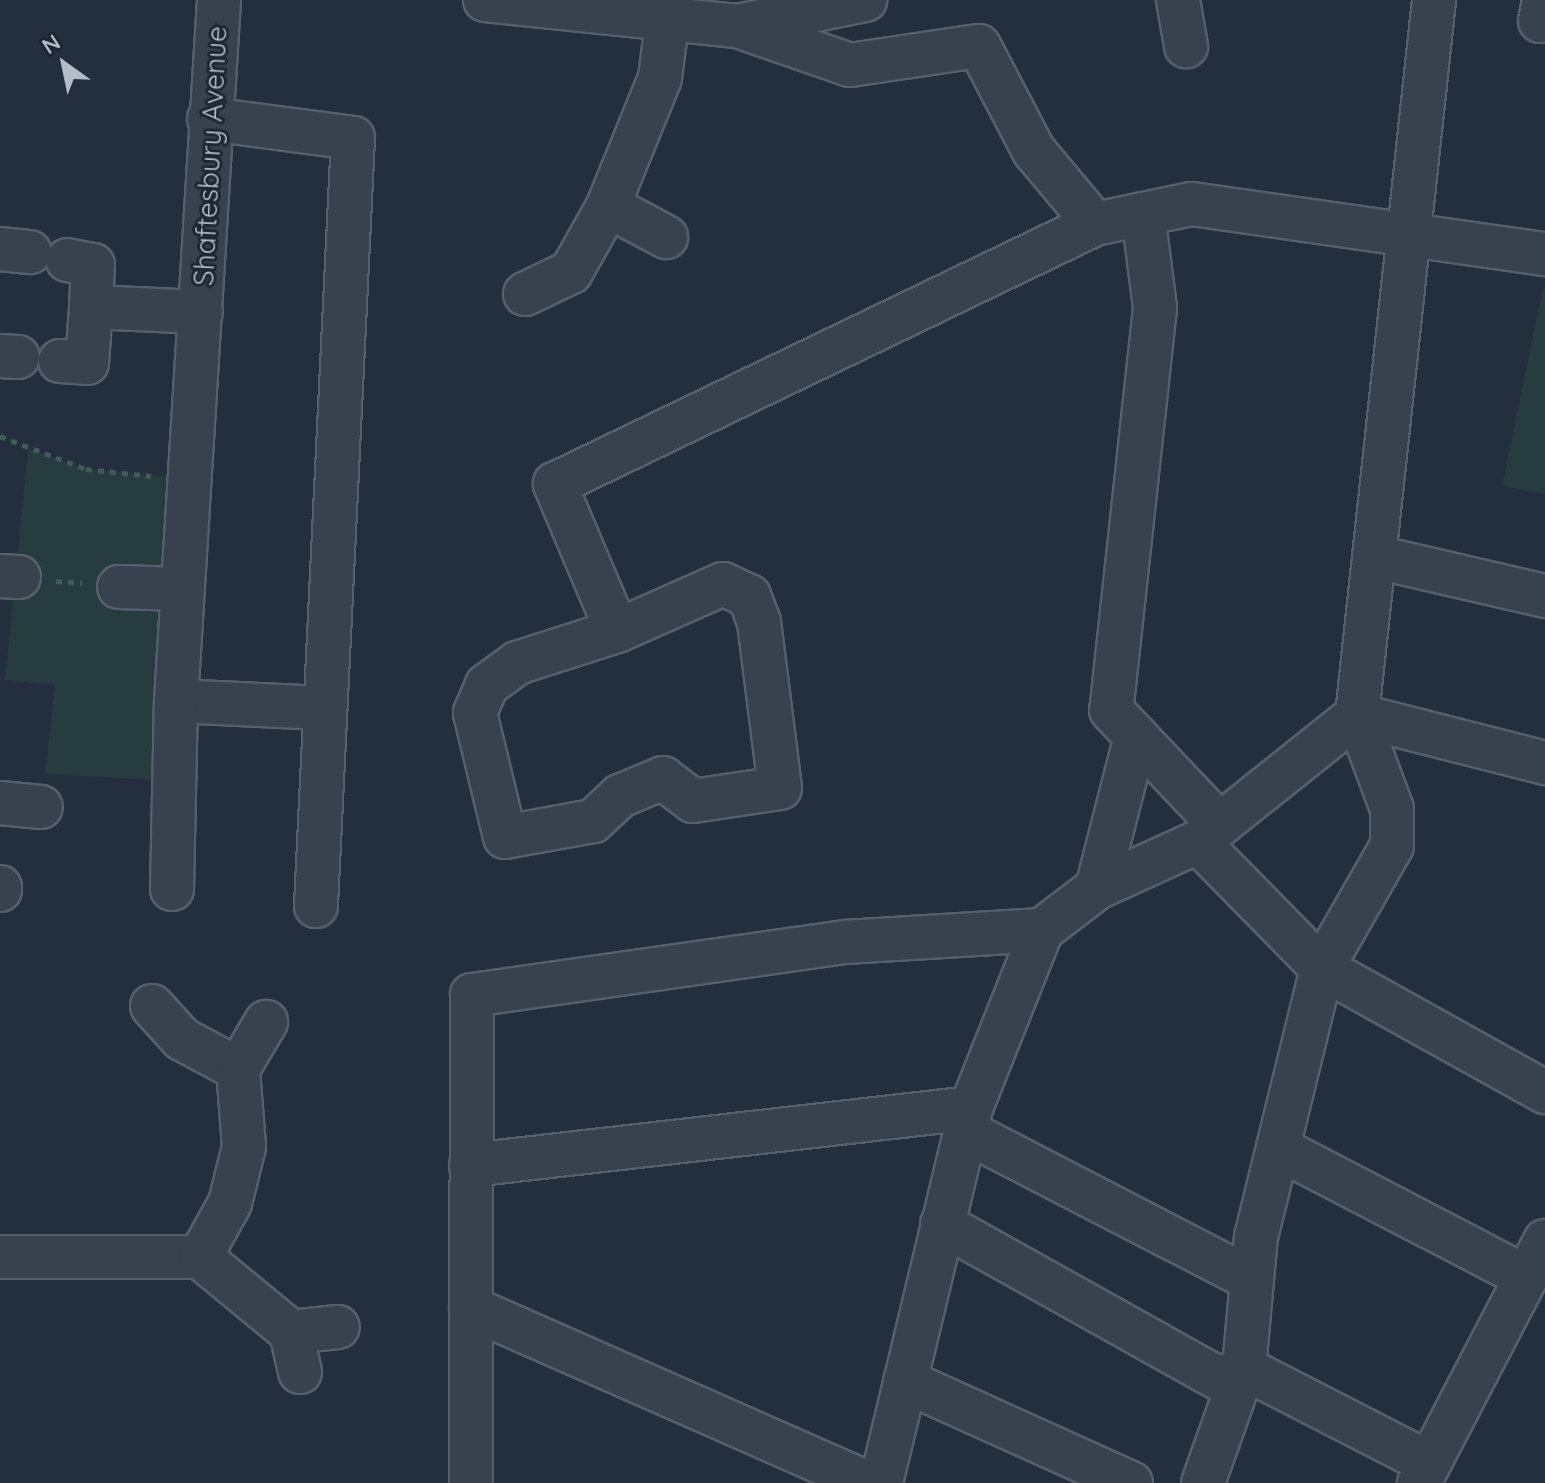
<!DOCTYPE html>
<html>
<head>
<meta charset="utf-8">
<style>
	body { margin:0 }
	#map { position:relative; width:1545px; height:1483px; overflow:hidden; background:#242f3e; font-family:Quicksand,sans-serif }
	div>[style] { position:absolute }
	.green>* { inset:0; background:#263c3f }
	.path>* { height:5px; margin-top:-2.5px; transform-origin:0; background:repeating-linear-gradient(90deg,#44595c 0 6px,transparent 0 12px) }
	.roads { filter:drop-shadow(2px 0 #565f6c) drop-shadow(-2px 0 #565f6c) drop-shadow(0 2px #565f6c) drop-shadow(0 -2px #565f6c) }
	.minor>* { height:42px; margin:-21px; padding:0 21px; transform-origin:21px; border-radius:21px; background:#38414e }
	span { translate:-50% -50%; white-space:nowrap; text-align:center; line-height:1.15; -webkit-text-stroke:6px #1d2633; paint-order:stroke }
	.street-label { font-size:28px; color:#b4bcc9 }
	.north { position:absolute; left:24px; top:24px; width:80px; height:80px; -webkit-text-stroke:6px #1d2633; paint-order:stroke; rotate:327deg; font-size:22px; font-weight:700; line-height:32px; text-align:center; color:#b4bcc9 }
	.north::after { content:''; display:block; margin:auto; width:28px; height:36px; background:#b4bcc9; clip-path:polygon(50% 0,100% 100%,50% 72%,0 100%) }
</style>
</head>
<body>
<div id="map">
	<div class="green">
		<i style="clip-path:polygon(1543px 288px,1545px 289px,1545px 494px,1502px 486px)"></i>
		<i style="clip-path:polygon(28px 448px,82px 468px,179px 478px,163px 780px,45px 774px,55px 685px,5px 680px)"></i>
	</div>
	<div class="path">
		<i style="left:0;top:436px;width:92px;rotate:21deg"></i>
		<i style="left:86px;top:469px;width:65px;rotate:6.1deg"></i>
		<i style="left:56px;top:581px;width:26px;rotate:4deg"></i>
	</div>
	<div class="roads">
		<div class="minor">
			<i style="left:485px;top:0;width:253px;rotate:5.9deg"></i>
			<i style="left:737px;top:26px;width:131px;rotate:-11.5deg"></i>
			<i style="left:1178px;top:0;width:47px;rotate:80.1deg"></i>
			<i style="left:1540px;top:21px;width:21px;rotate:-79deg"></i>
			<i style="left:737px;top:26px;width:120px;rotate:19deg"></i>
			<i style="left:850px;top:65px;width:130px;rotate:-8.4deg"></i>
			<i style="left:979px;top:46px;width:119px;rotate:62.4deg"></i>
			<i style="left:1034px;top:151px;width:95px;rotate:50.1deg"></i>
			<i style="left:209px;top:119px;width:145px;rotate:7.5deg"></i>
			<i style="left:353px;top:138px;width:769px;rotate:92.76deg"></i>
			<i style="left:608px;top:206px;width:66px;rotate:28.1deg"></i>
			<i style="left:1143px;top:214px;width:95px;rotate:82.7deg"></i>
			<i style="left:1155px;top:308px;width:404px;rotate:96.2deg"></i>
			<i style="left:1111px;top:710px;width:158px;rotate:46.5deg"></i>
			<i style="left:0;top:249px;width:30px;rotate:6deg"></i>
			<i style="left:525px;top:294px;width:51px;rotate:-25.6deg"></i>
			<i style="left:571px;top:272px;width:76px;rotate:-60.7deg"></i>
			<i style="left:608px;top:206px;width:138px;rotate:-67.9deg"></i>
			<i style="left:660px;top:78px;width:55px;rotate:-82.7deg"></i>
			<i style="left:91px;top:307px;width:110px;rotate:2.6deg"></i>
			<i style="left:0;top:356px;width:18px;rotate:3deg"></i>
			<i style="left:60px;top:361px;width:27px;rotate:4deg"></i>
			<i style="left:87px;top:363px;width:56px;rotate:-85.9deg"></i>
			<i style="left:91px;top:307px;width:42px;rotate:-87.3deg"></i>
			<i style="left:93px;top:265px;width:26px;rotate:-169deg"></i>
			<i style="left:1376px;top:557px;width:173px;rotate:13deg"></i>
			<i style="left:0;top:576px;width:19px;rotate:3deg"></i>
			<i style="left:119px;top:587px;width:63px;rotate:1.8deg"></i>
			<i style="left:617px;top:631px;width:116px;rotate:-23.9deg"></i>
			<i style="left:723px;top:584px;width:29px;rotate:25deg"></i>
			<i style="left:749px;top:596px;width:28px;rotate:69deg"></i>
			<i style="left:759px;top:622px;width:167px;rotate:82.8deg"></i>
			<i style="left:780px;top:788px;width:88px;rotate:171.5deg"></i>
			<i style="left:693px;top:801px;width:38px;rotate:-143deg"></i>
			<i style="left:663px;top:778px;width:47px;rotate:157.3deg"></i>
			<i style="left:620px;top:796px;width:37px;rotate:137deg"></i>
			<i style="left:593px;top:821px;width:89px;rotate:169.7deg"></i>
			<i style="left:505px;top:837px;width:128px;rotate:-103.6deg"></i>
			<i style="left:475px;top:713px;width:30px;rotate:-67deg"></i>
			<i style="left:487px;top:685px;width:37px;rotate:-36deg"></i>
			<i style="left:517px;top:663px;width:105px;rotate:-17.7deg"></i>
			<i style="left:617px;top:631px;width:160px;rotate:-112.9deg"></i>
			<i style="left:555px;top:484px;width:599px;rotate:-25.71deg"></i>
			<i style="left:1095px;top:224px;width:99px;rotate:-11.7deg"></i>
			<i style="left:1192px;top:204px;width:357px;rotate:8.1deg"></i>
			<i style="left:176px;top:701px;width:147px;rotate:2.7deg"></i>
			<i style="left:1357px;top:715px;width:194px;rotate:14.3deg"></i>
			<i style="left:0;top:803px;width:41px;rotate:5.6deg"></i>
			<i style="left:1198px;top:842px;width:177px;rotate:45.5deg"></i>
			<i style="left:1322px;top:968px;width:255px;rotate:29.1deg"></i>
			<i style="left:0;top:887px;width:3px;rotate:90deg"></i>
			<i style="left:1097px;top:888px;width:157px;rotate:-75.6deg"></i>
			<i style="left:172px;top:889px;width:188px;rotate:-88.8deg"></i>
			<i style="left:176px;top:701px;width:702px;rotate:-86.49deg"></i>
			<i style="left:152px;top:1006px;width:45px;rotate:47.7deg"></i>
			<i style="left:182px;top:1039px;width:64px;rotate:28.2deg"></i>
			<i style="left:965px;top:1131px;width:323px;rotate:27.4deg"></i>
			<i style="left:1278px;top:1148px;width:280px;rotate:27.5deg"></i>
			<i style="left:471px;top:1165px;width:503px;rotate:-6.5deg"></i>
			<i style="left:942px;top:1224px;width:301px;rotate:29.2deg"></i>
			<i style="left:1205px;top:1371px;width:17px;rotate:28deg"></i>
			<i style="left:1220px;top:1379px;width:26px;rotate:-25deg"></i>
			<i style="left:1244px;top:1368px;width:208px;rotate:27.2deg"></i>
			<i style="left:0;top:1257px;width:200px"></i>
			<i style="left:200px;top:1257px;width:62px;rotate:-60.9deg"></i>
			<i style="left:230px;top:1203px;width:58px;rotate:-76deg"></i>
			<i style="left:244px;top:1147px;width:78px;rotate:-94.4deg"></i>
			<i style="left:238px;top:1069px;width:55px;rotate:-59.2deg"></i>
			<i style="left:200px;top:1257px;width:118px;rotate:39.5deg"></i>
			<i style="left:291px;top:1332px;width:41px;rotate:77.3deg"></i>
			<i style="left:471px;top:1308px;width:434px;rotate:23.8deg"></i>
			<i style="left:291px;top:1332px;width:47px;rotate:-6.1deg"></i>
			<i style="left:905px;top:1381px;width:248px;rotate:24.3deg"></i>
			<i style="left:471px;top:1483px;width:488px;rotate:-89.9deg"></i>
			<i style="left:472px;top:995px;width:377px;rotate:-8.1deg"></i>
			<i style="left:845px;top:942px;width:197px;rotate:-3.5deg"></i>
			<i style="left:1042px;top:930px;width:69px;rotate:-37.4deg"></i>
			<i style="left:1097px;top:888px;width:111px;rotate:-24.5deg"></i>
			<i style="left:1198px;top:842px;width:203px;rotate:-38.6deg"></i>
			<i style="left:1357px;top:715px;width:719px;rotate:-83.85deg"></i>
			<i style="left:881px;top:1483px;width:386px;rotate:-76.5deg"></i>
			<i style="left:971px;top:1108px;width:192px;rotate:-68.3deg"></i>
			<i style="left:1203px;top:1483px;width:122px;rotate:-70.4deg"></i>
			<i style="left:1244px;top:1368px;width:132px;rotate:-84.8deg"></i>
			<i style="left:1256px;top:1237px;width:277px;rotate:-76.2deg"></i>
			<i style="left:1322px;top:968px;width:141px;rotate:-60.2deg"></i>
			<i style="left:1392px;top:846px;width:37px;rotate:-90deg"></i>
			<i style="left:1392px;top:809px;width:100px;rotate:-110.4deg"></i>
			<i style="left:1419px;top:1483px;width:273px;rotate:-62.5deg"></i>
		</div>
	</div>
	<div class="street-label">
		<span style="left:210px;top:156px;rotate:-87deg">Shaftesbury Avenue</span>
	</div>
	<div class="north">N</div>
</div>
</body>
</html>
